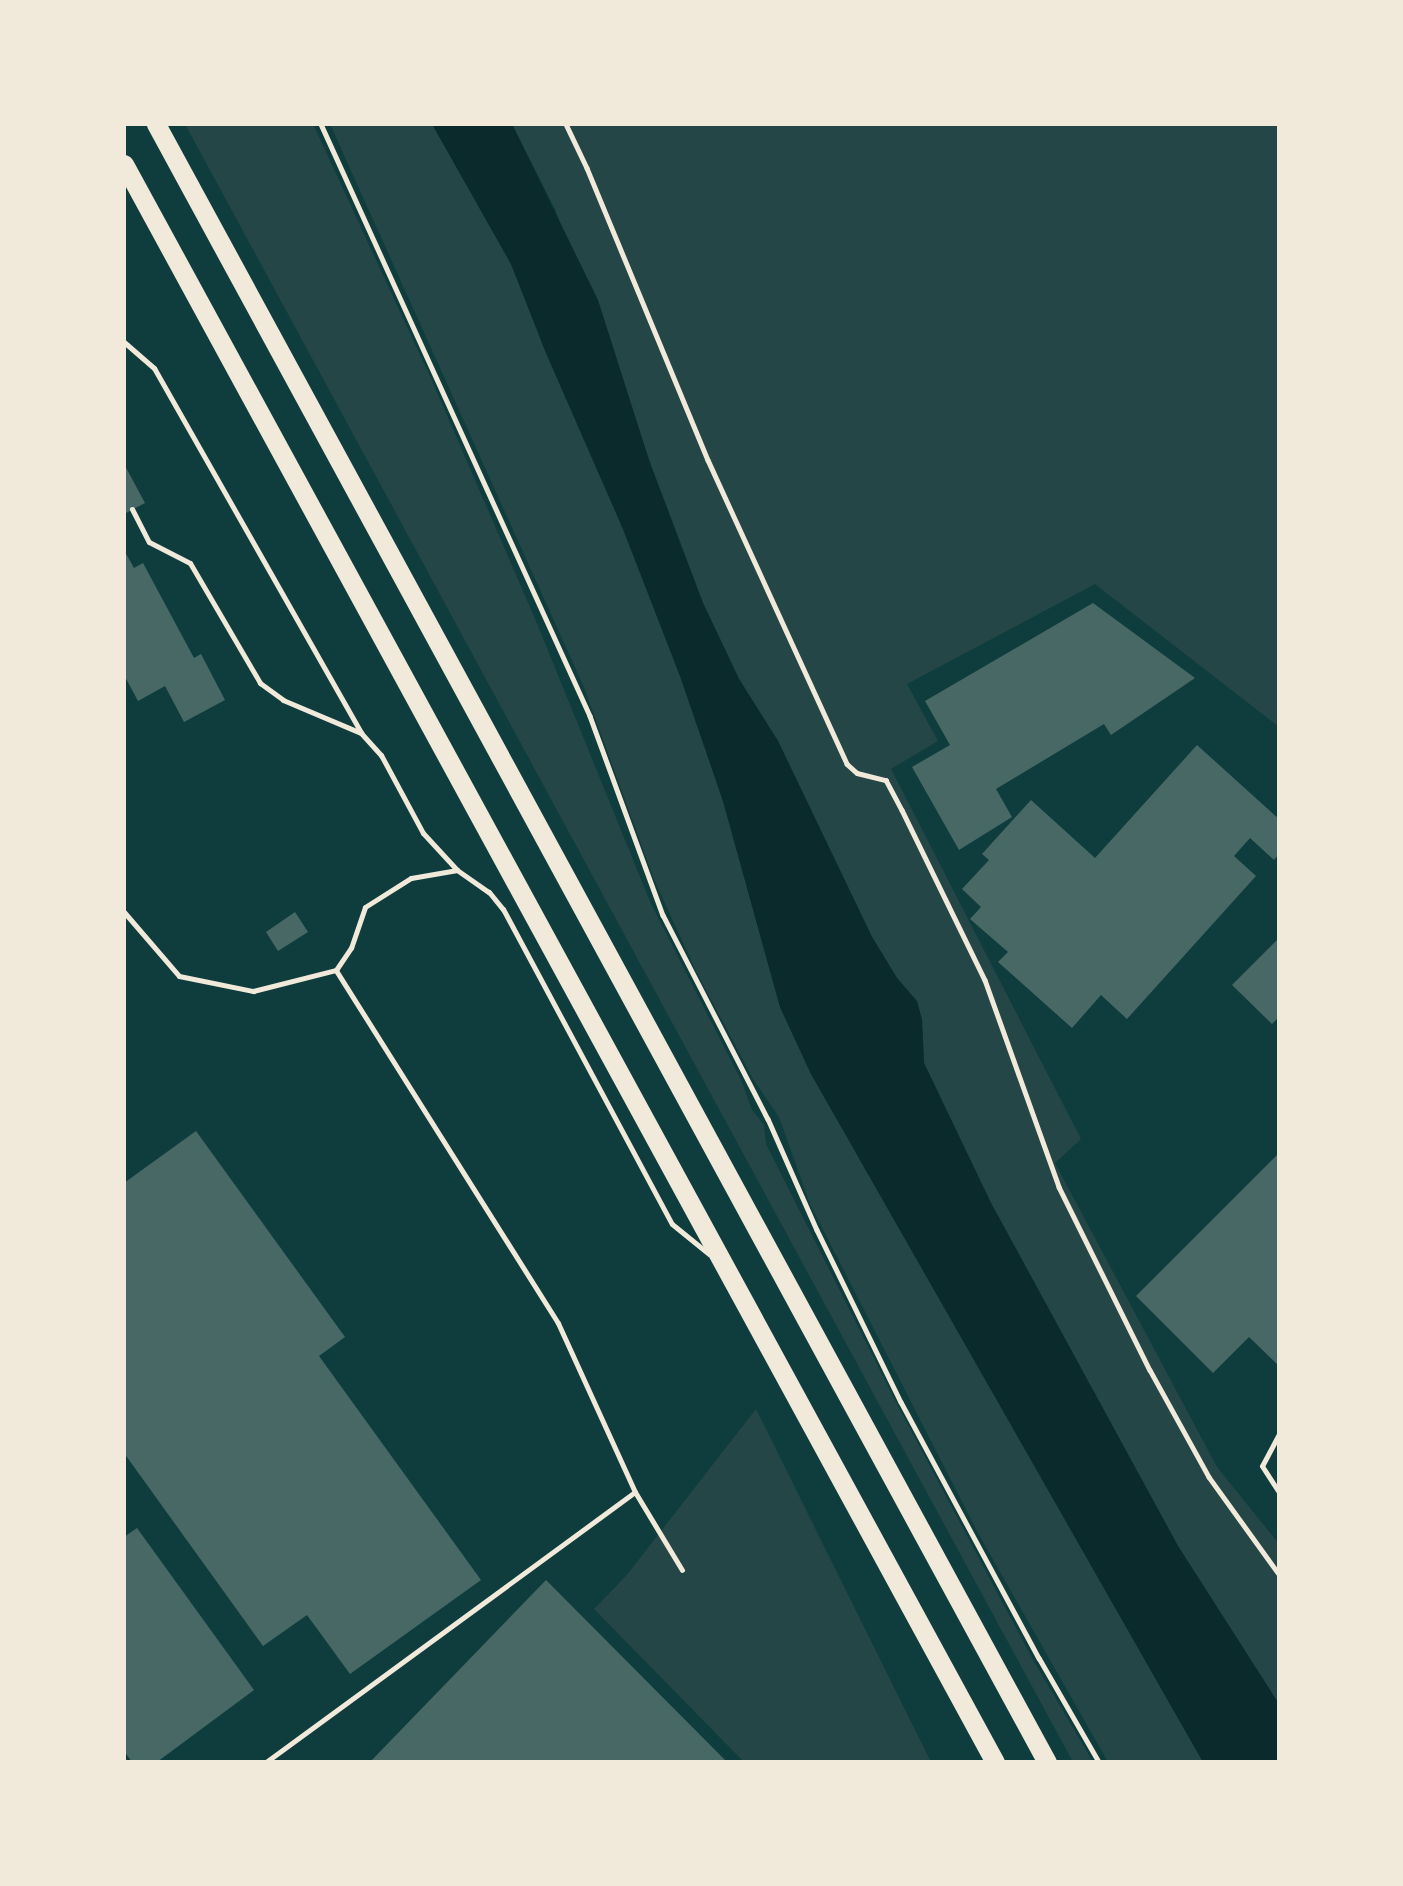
<!DOCTYPE html>
<html>
<head>
<meta charset="utf-8">
<style>
	body { margin:0 }
	#map { position:relative; width:1403px; height:1886px; overflow:hidden; background:#0f3d3e; font-family:"Open Sans",sans-serif }
	div>[style] { position:absolute }
	.green>* { inset:0; background:#244646 }
	.water>* { inset:0; background:#0a2a2b }
	.building>* { inset:0; background:#486865 }
	.path>* { height:4.5px; margin:-2.25px; padding:0 2.25px; transform-origin:2.25px; border-radius:2.25px; background:#f1e9da }
	.service>* { height:5px; margin:-2.5px; padding:0 2.5px; transform-origin:2.5px; border-radius:2.5px; background:#f1e9da }
	.trunk>* { height:19px; margin:-9.5px; padding:0 9.5px; transform-origin:9.5px; border-radius:9.5px; background:#f1e9da }
	span { translate:-50% -50%; white-space:nowrap; text-align:center; line-height:1.15; -webkit-text-stroke:7px #f1e9da; paint-order:stroke }
	.frame { position:absolute; inset:0; border:126px solid #f1e9da; pointer-events:none }
</style>
</head>
<body>
<div id="map">
	<div class="green">
		<i style="clip-path:polygon(185px 124px,313px 124px,433px 383px,536px 621px,651px 904px,742px 1082px,752px 1110px,764px 1125px,766px 1144px,897px 1404px,1032px 1658px,1093px 1762px,1073px 1762px)"></i>
		<i style="clip-path:polygon(330px 124px,432px 124px,511px 264px,546px 353px,623px 529px,680px 676px,723px 801px,780px 1007px,811px 1074px,1203px 1762px,1108px 1762px,978px 1533px,810px 1204px,779px 1117px,753px 1079px,696px 971px,654px 879px,583px 685px)"></i>
		<i style="clip-path:polygon(512px 124px,1279px 124px,1279px 727px,1095px 584px,907px 684px,938px 741px,891px 769px,1081px 1139px,1055px 1163px,1217px 1467px,1279px 1544px,1279px 1704px,1178px 1546px,991px 1203px,924px 1063px,922px 1020px,917px 1002px,897px 978px,872px 937px,778px 741px,739px 679px,703px 603px,555px 209px)"></i>
		<i style="clip-path:polygon(756px 1409px,931px 1762px,744px 1762px,594px 1609px,626px 1576px)"></i>
	</div>
	<div class="water">
		<i style="clip-path:polygon(432px 124px,512px 124px,598px 300px,651px 466px,703px 603px,739px 679px,778px 741px,872px 937px,897px 978px,917px 1001px,922px 1020px,924px 1063px,991px 1203px,1178px 1546px,1279px 1704px,1279px 1762px,1203px 1762px,811px 1074px,780px 1007px,723px 801px,680px 676px,623px 529px,546px 353px,511px 264px)"></i>
	</div>
	<div class="building">
		<i style="clip-path:polygon(124px 464px,145px 503px,124px 514px)"></i>
		<i style="clip-path:polygon(124px 550px,134px 568px,143px 563px,194px 658px,201px 654px,225px 700px,184px 722px,165px 686px,138px 701px,124px 675px)"></i>
		<i style="clip-path:polygon(1093px 603px,1195px 678px,1111px 735px,1104px 724px,996px 789px,1012px 817px,959px 850px,912px 767px,950px 745px,925px 701px)"></i>
		<i style="clip-path:polygon(1197px 745px,1279px 819px,1279px 854px,1274px 860px,1250px 838px,1234px 856px,1256px 876px,1127px 1019px,1101px 995px,1072px 1028px,998px 962px,1008px 952px,970px 919px,981px 907px,962px 889px,989px 860px,982px 854px,1031px 800px,1095px 858px)"></i>
		<i style="clip-path:polygon(295px 912px,308px 932px,278px 951px,266px 932px)"></i>
		<i style="clip-path:polygon(1279px 938px,1279px 1017px,1272px 1024px,1232px 985px)"></i>
		<i style="clip-path:polygon(196px 1131px,345px 1337px,319px 1356px,481px 1580px,350px 1674px,307px 1615px,263px 1646px,124px 1453px,124px 1183px)"></i>
		<i style="clip-path:polygon(1279px 1153px,1279px 1366px,1249px 1337px,1213px 1373px,1136px 1296px)"></i>
		<i style="clip-path:polygon(137px 1528px,254px 1690px,157px 1762px,132px 1762px,124px 1751px,124px 1537px)"></i>
		<i style="clip-path:polygon(546px 1580px,727px 1762px,370px 1762px)"></i>
	</div>
	<div class="path">
		<i style="left:321px;top:124px;width:650px;rotate:65.56deg"></i>
		<i style="left:590px;top:716px;width:212px;rotate:69.9deg"></i>
		<i style="left:663px;top:915px;width:229px;rotate:62.8deg"></i>
		<i style="left:768px;top:1119px;width:121px;rotate:66.2deg"></i>
		<i style="left:817px;top:1230px;width:191px;rotate:64deg"></i>
		<i style="left:901px;top:1402px;width:291px;rotate:61.7deg"></i>
		<i style="left:1039px;top:1658px;width:120px;rotate:60deg"></i>
		<i style="left:566px;top:124px;width:49px;rotate:64.5deg"></i>
		<i style="left:587px;top:168px;width:316px;rotate:67.5deg"></i>
		<i style="left:708px;top:460px;width:334px;rotate:65.4deg"></i>
		<i style="left:847px;top:764px;width:13px;rotate:42deg"></i>
		<i style="left:857px;top:773px;width:30px;rotate:14deg"></i>
		<i style="left:886px;top:780px;width:34px;rotate:62deg"></i>
		<i style="left:902px;top:810px;width:189px;rotate:64deg"></i>
		<i style="left:985px;top:980px;width:220px;rotate:70.3deg"></i>
		<i style="left:1059px;top:1187px;width:204px;rotate:63.6deg"></i>
		<i style="left:1150px;top:1370px;width:122px;rotate:61.1deg"></i>
		<i style="left:1209px;top:1477px;width:120px;rotate:54.2deg"></i>
	</div>
	<div class="service">
		<i style="left:124px;top:342px;width:40px;rotate:41deg"></i>
		<i style="left:154px;top:368px;width:420px;rotate:60.4deg"></i>
		<i style="left:132px;top:509px;width:37px;rotate:63deg"></i>
		<i style="left:149px;top:542px;width:46px;rotate:27.1deg"></i>
		<i style="left:190px;top:563px;width:139px;rotate:59.7deg"></i>
		<i style="left:260px;top:683px;width:29px;rotate:36deg"></i>
		<i style="left:283px;top:700px;width:85px;rotate:22.9deg"></i>
		<i style="left:361px;top:733px;width:30px;rotate:48deg"></i>
		<i style="left:381px;top:755px;width:89px;rotate:61.7deg"></i>
		<i style="left:423px;top:833px;width:50px;rotate:47.4deg"></i>
		<i style="left:457px;top:870px;width:39px;rotate:35deg"></i>
		<i style="left:489px;top:892px;width:22px;rotate:51deg"></i>
		<i style="left:503px;top:909px;width:357px;rotate:61.8deg"></i>
		<i style="left:672px;top:1224px;width:48px;rotate:39deg"></i>
		<i style="left:124px;top:912px;width:84px;rotate:49.3deg"></i>
		<i style="left:179px;top:976px;width:76px;rotate:11.5deg"></i>
		<i style="left:253px;top:991px;width:86px;rotate:-14.2deg"></i>
		<i style="left:336px;top:970px;width:27px;rotate:-56deg"></i>
		<i style="left:351px;top:948px;width:43px;rotate:-71.1deg"></i>
		<i style="left:365px;top:907px;width:54px;rotate:-32.2deg"></i>
		<i style="left:411px;top:878px;width:47px;rotate:-9.9deg"></i>
		<i style="left:1279px;top:1434px;width:36px;rotate:118deg"></i>
		<i style="left:1262px;top:1466px;width:31px;rotate:57deg"></i>
		<i style="left:635px;top:1492px;width:91px;rotate:58.9deg"></i>
		<i style="left:266px;top:1762px;width:457px;rotate:-36.2deg"></i>
		<i style="left:635px;top:1492px;width:186px;rotate:-114.5deg"></i>
		<i style="left:558px;top:1323px;width:417px;rotate:-122.2deg"></i>
	</div>
	<div class="trunk">
		<i style="left:156px;top:124px;width:1865px;rotate:61.46deg"></i>
		<i style="left:124px;top:164px;width:1820px;rotate:61.41deg"></i>
	</div>
	<div class="frame"></div>
</div>
</body>
</html>
